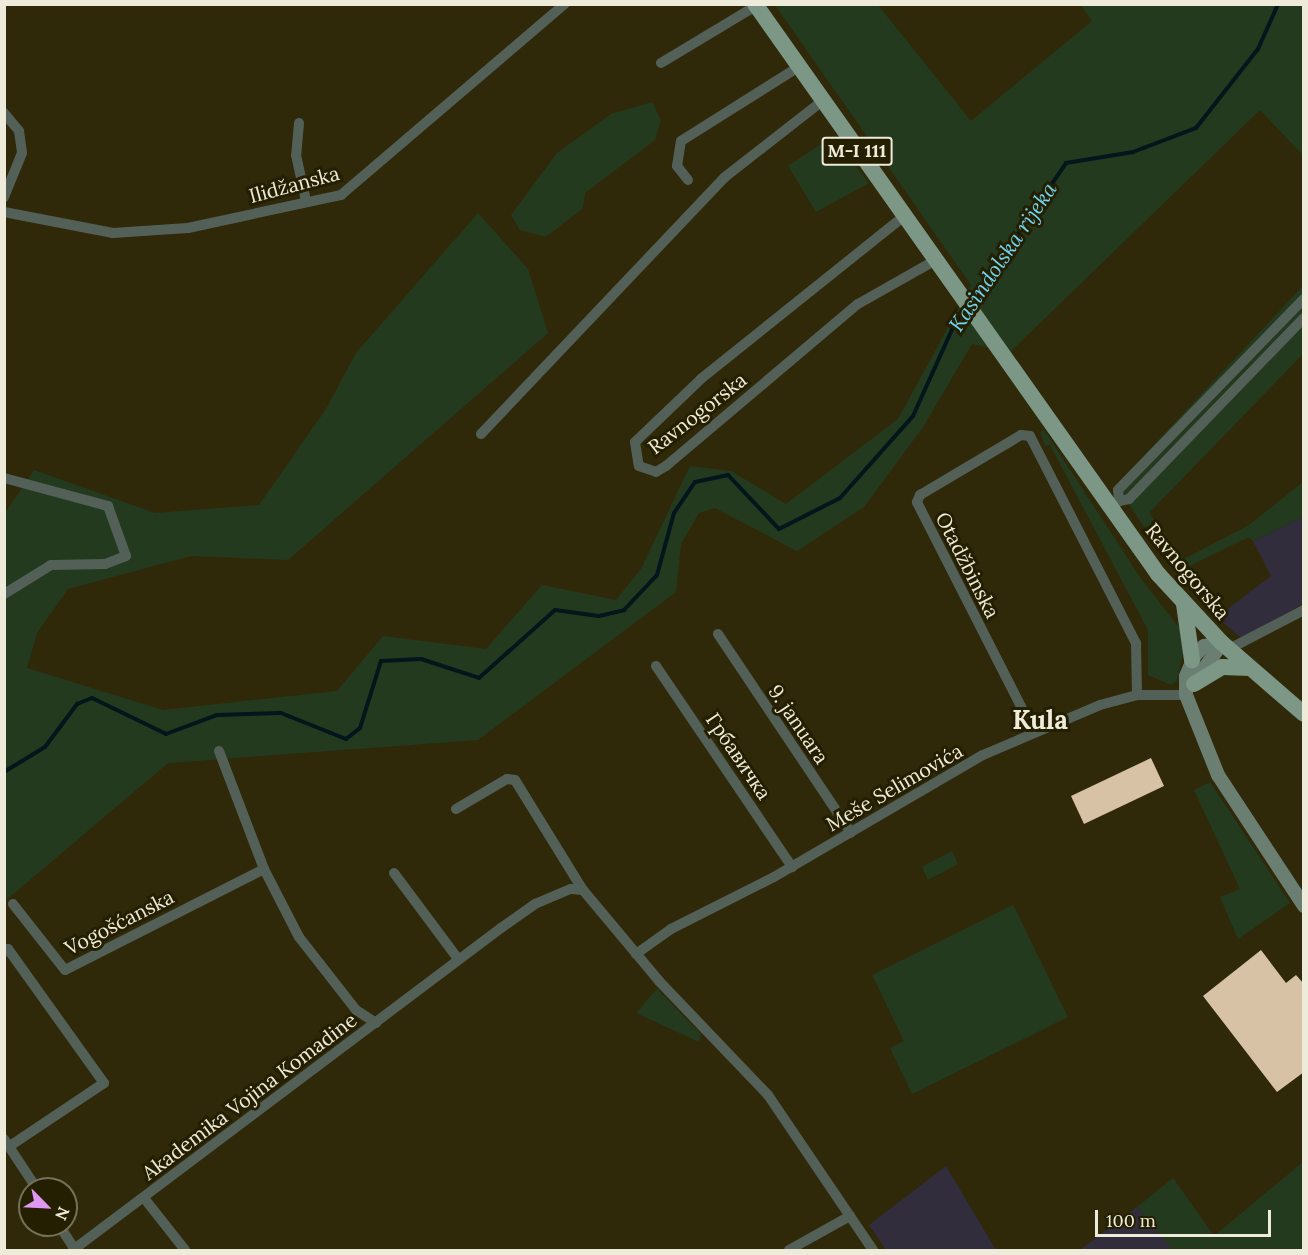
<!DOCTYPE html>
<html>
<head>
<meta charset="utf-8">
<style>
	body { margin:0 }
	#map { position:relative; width:1308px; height:1255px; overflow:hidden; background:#2f290a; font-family:Lora,serif }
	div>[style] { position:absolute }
	.industrial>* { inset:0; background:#312d3d }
	.green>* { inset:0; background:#243a1f }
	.stream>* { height:4px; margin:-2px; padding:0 2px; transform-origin:2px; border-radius:2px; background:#02161b }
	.building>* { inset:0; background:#d7c2a5 }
	.minor>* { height:10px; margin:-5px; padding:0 5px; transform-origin:5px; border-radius:5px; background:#536058 }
	.secondary>* { height:14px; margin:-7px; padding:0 7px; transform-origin:7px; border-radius:7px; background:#6a7f72 }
	.primary>* { height:16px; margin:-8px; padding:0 8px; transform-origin:8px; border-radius:8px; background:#7c9786 }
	span { translate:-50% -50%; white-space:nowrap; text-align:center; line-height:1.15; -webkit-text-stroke:6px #251f02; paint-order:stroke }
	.shield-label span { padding:2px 4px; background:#251f02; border:2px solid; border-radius:4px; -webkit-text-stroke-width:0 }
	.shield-label { font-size:18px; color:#eeebda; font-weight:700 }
	.street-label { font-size:20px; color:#eeebda }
	.water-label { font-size:21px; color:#70d4f2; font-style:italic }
	.district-label { font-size:26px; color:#eeebda; font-weight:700 }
	.frame { position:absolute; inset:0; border:6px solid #eeebda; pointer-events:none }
	.north { position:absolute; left:18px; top:1177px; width:60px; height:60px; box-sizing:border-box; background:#251f02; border:2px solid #757158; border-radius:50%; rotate:114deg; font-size:16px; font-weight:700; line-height:24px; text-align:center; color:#eeebda }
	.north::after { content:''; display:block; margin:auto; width:21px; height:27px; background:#de98f2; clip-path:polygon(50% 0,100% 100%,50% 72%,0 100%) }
	.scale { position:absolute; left:1095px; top:1210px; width:176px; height:27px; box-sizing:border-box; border:3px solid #eeebda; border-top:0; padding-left:8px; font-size:18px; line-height:21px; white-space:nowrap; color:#eeebda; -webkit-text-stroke:4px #251f02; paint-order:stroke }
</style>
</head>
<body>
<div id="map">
	<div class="industrial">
		<i style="clip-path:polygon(1303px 517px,1303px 604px,1241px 638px,1217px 617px,1271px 576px,1253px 541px)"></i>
		<i style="clip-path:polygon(946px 1166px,996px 1250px,886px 1250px,869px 1225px)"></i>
		<i style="clip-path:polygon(1137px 1207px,1173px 1250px,1080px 1250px)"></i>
	</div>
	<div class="green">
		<i style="clip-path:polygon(775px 5px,878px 5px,971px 121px,1092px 21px,1081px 5px,1303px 5px,1303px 155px,1260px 110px,1010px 352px,972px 344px,923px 427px,864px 507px,797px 551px,715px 508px,699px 513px,681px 544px,676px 592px,478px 740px,168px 763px,5px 901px,5px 513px,34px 470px,155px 513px,259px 505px,326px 409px,356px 353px,478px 213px,528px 269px,548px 333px,288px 560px,191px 556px,68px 589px,37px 633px,27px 668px,163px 710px,337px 691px,383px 636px,486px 649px,542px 585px,616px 600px,641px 569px,690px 466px,731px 471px,786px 504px,898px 419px,971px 285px)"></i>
		<i style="clip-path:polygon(652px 102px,661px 120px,655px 140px,585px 193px,583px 208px,546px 237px,520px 230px,511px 215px,557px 153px,611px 114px)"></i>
		<i style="clip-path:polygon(833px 136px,869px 183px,816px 212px,788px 166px)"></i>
		<i style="clip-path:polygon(1303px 286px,1303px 354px,1149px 513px,1184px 559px,1249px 525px,1303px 482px,1303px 517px,1253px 541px,1249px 537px,1175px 573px,1116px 485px)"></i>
		<i style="clip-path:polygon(1044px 430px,1142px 580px,1181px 630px,1183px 652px,1177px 681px,1171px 685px,1148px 675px,1148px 630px,1050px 445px,1045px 446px,1040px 432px)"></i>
		<i style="clip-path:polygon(1210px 782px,1290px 903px,1238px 939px,1220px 897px,1240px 889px,1194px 790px)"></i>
		<i style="clip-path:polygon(952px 851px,958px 864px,928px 880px,922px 867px)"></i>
		<i style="clip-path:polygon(1013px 905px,1068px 1017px,912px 1094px,890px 1048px,904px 1041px,872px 975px)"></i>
		<i style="clip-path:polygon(657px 989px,701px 1034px,699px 1042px,636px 1013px)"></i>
		<i style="clip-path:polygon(1303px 1162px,1303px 1250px,1173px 1250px,1137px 1207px,1173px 1178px,1214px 1236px)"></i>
	</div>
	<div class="stream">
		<i style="left:971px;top:303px;width:169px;rotate:-55.8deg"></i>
		<i style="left:1066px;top:163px;width:68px;rotate:-9.3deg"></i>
		<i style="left:1133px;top:152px;width:67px;rotate:-20.9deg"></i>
		<i style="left:1196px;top:128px;width:100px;rotate:-51.9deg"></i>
		<i style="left:1258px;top:49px;width:49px;rotate:-66deg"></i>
		<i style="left:4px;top:772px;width:48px;rotate:-31.4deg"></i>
		<i style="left:45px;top:747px;width:54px;rotate:-53.3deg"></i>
		<i style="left:77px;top:704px;width:16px;rotate:-22deg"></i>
		<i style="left:92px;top:698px;width:82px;rotate:25.9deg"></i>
		<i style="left:166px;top:734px;width:54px;rotate:-20.4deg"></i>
		<i style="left:217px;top:715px;width:64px;rotate:-1.8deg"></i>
		<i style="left:281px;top:713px;width:70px;rotate:21.8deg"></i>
		<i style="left:346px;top:739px;width:18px;rotate:-38deg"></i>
		<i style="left:360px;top:728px;width:70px;rotate:-72.6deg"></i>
		<i style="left:381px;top:661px;width:40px;rotate:-2.9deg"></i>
		<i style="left:421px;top:659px;width:61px;rotate:18.1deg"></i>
		<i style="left:479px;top:678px;width:102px;rotate:-41.8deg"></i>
		<i style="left:555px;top:610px;width:44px;rotate:7.8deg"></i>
		<i style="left:599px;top:616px;width:26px;rotate:-13deg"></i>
		<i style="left:624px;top:610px;width:48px;rotate:-46.7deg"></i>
		<i style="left:657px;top:575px;width:64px;rotate:-74.7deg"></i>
		<i style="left:674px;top:513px;width:37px;rotate:-56deg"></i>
		<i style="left:695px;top:482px;width:34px;rotate:-12deg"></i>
		<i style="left:728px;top:475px;width:74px;rotate:46.6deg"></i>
		<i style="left:779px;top:529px;width:68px;rotate:-26.9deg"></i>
		<i style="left:840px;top:498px;width:110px;rotate:-48.3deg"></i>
		<i style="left:913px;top:416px;width:102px;rotate:-65.7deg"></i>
		<i style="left:955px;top:323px;width:18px;rotate:-52deg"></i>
	</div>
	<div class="building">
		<i style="clip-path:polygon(1151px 758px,1164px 786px,1084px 824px,1071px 796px)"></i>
		<i style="clip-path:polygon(1261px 950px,1286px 983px,1296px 975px,1304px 984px,1304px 1072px,1277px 1092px,1203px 996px)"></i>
	</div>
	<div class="minor">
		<i style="left:661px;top:63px;width:111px;rotate:-31deg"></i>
		<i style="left:4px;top:113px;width:23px;rotate:50deg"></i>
		<i style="left:19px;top:131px;width:22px;rotate:82deg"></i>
		<i style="left:22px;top:153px;width:48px;rotate:112.2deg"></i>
		<i style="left:299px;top:123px;width:32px;rotate:95deg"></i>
		<i style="left:296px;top:155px;width:47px;rotate:77.7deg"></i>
		<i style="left:688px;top:180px;width:18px;rotate:-128deg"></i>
		<i style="left:677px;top:166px;width:25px;rotate:-81deg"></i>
		<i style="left:681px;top:141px;width:137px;rotate:-32.2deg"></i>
		<i style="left:4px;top:212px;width:111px;rotate:10.9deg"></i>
		<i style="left:113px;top:233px;width:75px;rotate:-3.8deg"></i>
		<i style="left:188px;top:228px;width:157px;rotate:-12.2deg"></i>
		<i style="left:341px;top:195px;width:294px;rotate:-40.5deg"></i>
		<i style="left:903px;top:217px;width:259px;rotate:141.3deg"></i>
		<i style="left:701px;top:379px;width:91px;rotate:136.3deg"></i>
		<i style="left:635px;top:442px;width:24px;rotate:81deg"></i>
		<i style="left:639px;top:466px;width:18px;rotate:19deg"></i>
		<i style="left:656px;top:472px;width:12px;rotate:-31deg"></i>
		<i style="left:666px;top:466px;width:251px;rotate:-40.2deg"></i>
		<i style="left:858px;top:304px;width:87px;rotate:-29.5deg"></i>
		<i style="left:481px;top:434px;width:354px;rotate:-46.5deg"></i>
		<i style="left:725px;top:177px;width:122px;rotate:-38deg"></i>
		<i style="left:4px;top:478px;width:108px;rotate:15.1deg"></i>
		<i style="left:108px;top:506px;width:53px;rotate:70.2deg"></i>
		<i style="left:126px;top:556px;width:22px;rotate:159deg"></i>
		<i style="left:105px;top:564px;width:54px;rotate:178.9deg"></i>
		<i style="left:51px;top:565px;width:55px;rotate:148.3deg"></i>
		<i style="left:1119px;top:501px;width:10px;rotate:-11deg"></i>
		<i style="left:1129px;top:499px;width:252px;rotate:-46deg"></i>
		<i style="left:1110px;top:508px;width:11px;rotate:-38deg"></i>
		<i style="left:1119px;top:501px;width:11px;rotate:-95deg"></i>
		<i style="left:1118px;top:490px;width:267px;rotate:-45.8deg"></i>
		<i style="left:718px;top:634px;width:239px;rotate:56.2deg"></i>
		<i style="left:1229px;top:649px;width:85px;rotate:-27.5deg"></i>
		<i style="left:656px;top:666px;width:243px;rotate:55.9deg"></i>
		<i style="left:1034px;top:732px;width:258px;rotate:-117deg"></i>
		<i style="left:917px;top:502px;width:8px;rotate:-67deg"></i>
		<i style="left:920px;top:495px;width:117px;rotate:-30.7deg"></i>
		<i style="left:1021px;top:435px;width:9px;rotate:6deg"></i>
		<i style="left:1030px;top:436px;width:233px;rotate:62.9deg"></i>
		<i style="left:1136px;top:643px;width:52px;rotate:88.9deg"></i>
		<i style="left:219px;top:751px;width:126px;rotate:69.1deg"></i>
		<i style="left:264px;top:869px;width:76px;rotate:62.8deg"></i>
		<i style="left:299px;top:937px;width:93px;rotate:52deg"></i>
		<i style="left:356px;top:1010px;width:24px;rotate:33deg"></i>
		<i style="left:456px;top:809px;width:59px;rotate:-30.5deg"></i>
		<i style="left:507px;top:779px;width:8px;rotate:7deg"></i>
		<i style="left:515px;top:780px;width:129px;rotate:58.3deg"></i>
		<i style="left:394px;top:873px;width:107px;rotate:53.3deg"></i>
		<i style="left:13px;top:904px;width:84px;rotate:51.8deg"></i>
		<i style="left:65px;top:970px;width:223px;rotate:-26.9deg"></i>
		<i style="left:4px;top:952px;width:5px;rotate:-37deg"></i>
		<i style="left:8px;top:949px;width:165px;rotate:54.4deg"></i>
		<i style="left:104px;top:1083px;width:113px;rotate:146.2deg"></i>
		<i style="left:636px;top:954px;width:43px;rotate:-35.5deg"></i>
		<i style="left:671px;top:929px;width:115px;rotate:-26.8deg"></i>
		<i style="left:774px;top:877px;width:242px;rotate:-30.3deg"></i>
		<i style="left:983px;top:755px;width:127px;rotate:-23.1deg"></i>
		<i style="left:1100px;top:705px;width:38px;rotate:-15deg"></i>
		<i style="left:1137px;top:695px;width:49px"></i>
		<i style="left:4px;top:1139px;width:60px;rotate:56.6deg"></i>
		<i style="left:144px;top:1198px;width:66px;rotate:51.7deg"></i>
		<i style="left:59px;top:1225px;width:30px;rotate:57deg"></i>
		<i style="left:73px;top:1250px;width:536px;rotate:-36.96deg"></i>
		<i style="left:501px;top:928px;width:42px;rotate:-35.2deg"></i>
		<i style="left:535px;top:904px;width:39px;rotate:-23deg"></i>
		<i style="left:571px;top:889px;width:12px;rotate:5deg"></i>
		<i style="left:583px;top:890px;width:119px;rotate:50.1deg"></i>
		<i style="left:659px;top:981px;width:158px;rotate:46.3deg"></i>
		<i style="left:768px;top:1095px;width:187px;rotate:55.9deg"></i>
		<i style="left:789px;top:1250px;width:70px;rotate:-29.1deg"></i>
	</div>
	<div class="secondary">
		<i style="left:1222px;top:643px;width:18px;rotate:171deg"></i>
		<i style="left:1204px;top:646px;width:13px;rotate:135deg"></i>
		<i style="left:1195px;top:655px;width:23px;rotate:113deg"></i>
		<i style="left:1186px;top:676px;width:19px;rotate:90deg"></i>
		<i style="left:1186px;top:695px;width:86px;rotate:68.2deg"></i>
		<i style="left:1218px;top:775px;width:157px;rotate:56.7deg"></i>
		<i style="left:1194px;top:683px;width:49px;rotate:-55deg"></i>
	</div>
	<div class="primary">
		<i style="left:755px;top:4px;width:698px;rotate:54.74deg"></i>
		<i style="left:1158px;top:574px;width:94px;rotate:47.2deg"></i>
		<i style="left:1222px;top:643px;width:108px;rotate:40.9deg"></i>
		<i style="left:1184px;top:604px;width:57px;rotate:81.9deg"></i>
		<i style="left:1194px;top:684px;width:33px;rotate:-31deg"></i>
		<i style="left:1222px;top:667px;width:28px;rotate:2deg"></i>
	</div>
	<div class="shield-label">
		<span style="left:857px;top:151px">M-I 111</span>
	</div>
	<div class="street-label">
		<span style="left:294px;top:184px;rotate:-15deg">Ilidžanska</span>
		<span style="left:697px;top:413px;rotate:-38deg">Ravnogorska</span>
		<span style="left:968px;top:565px;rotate:63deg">Otadžbinska</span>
		<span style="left:1188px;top:571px;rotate:50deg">Ravnogorska</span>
		<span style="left:799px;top:724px;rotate:56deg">9. januara</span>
		<span style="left:739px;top:756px;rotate:56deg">Грбавичка</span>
		<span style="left:894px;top:787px;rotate:-30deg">Meše Selimovića</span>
		<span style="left:119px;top:922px;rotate:-27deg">Vogošćanska</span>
		<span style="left:249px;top:1096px;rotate:-37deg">Akademika Vojina Komadine</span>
	</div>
	<div class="water-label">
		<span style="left:1003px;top:257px;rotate:-56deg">Kasindolska rijeka</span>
	</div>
	<div class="district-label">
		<span style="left:1040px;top:720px">Kula</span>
	</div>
	<div class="frame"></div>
	<div class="north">N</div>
	<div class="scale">100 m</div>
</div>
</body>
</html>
